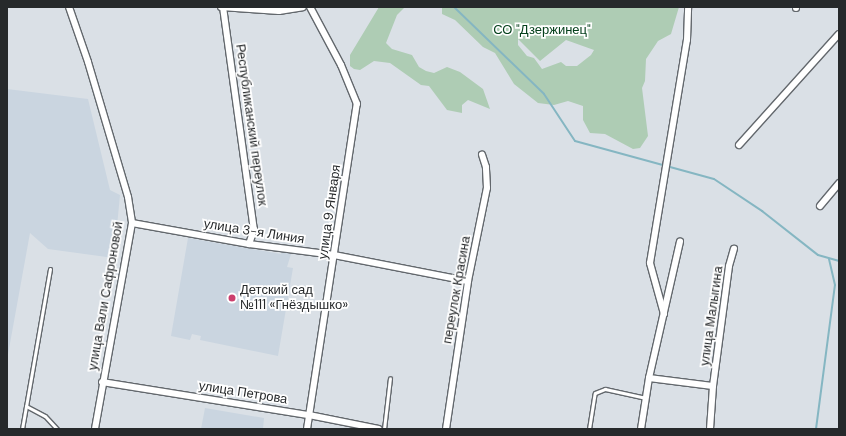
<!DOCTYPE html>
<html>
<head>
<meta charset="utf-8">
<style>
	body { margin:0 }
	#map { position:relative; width:846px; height:436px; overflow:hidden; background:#dae0e6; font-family:"DM Sans",sans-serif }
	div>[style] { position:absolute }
	.built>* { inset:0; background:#cad5e0 }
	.green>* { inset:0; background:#aeccb4 }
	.stream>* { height:2px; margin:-1px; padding:0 1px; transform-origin:1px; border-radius:1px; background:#85b6c2 }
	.roads { filter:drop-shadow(1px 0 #63686d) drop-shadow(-1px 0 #63686d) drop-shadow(0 1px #63686d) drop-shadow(0 -1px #63686d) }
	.service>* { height:3px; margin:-1.5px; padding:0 1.5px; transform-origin:1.5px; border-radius:1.5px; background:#fff }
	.minor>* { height:6px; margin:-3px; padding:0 3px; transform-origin:3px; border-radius:3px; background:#fff }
	.dots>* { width:11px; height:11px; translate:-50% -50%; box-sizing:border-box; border:2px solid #fff; border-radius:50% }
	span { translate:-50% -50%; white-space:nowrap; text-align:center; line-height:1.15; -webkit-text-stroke:3.5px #fff; paint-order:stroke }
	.park-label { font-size:13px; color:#06411d }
	.street-label { font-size:13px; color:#26292b }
	.poi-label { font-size:13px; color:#26292b }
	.left { translate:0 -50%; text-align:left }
	.frame { position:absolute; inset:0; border:8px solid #26292b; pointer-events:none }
</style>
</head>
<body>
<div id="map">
	<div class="built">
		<i style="clip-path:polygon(7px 89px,88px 99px,110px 190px,120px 195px,114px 258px,48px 249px,30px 233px,7px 360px)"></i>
		<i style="clip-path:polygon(188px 238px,281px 254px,282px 251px,291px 254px,287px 267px,293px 268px,278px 356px,200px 340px,201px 336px,192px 334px,190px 340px,171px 336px)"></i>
		<i style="clip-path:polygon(205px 408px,264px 418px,263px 429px,201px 429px)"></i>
	</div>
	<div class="green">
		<i style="clip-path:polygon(379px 7px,405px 7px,397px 15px,386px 43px,392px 49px,412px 55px,419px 67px,426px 71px,434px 73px,447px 67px,460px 72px,483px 89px,490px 109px,468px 100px,462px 105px,462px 113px,447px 110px,429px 86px,421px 85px,390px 63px,374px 61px,360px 70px,354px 69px,350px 66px,350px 55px)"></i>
		<i style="clip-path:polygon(evenodd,442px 7px,679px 7px,671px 34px,658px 41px,646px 59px,645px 81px,642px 88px,648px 136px,640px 148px,633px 149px,605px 134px,590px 133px,583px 120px,583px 106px,568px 101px,554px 105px,538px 103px,514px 84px,495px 53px,483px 47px,455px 20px,442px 14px,442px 7px,518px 39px,540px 61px,566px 40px,594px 50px,591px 55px,577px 66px,566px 66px,561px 62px,542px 69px,534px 58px,527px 56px,518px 45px,518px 39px)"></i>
	</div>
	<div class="stream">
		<i style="left:454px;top:7px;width:125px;rotate:44deg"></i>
		<i style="left:544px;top:94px;width:56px;rotate:56.6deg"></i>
		<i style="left:575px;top:141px;width:144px;rotate:15.3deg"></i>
		<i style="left:714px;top:179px;width:58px;rotate:33.7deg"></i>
		<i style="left:762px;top:211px;width:71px;rotate:38.2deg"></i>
		<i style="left:818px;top:255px;width:22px;rotate:16deg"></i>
		<i style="left:816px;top:429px;width:145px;rotate:-82.5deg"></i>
		<i style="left:835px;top:285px;width:27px;rotate:-103deg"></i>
	</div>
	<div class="roads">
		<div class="service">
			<i style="left:50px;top:269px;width:139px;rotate:99.9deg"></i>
			<i style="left:26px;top:406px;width:21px;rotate:28deg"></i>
			<i style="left:45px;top:416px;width:18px;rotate:47deg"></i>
			<i style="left:22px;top:429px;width:23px;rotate:-80deg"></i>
			<i style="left:384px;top:429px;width:51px;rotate:-83.3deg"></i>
			<i style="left:589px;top:429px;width:36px;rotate:-81deg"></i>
			<i style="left:595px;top:393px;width:11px;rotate:-22deg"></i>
			<i style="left:605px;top:389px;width:42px;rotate:12.4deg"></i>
		</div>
		<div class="minor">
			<i style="left:69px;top:7px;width:58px;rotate:70.9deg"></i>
			<i style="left:88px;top:62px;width:141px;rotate:73.5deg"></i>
			<i style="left:128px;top:197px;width:26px;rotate:81deg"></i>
			<i style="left:132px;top:223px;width:209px;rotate:100.2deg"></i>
			<i style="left:221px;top:7px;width:58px;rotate:3.9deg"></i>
			<i style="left:279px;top:11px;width:24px;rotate:-9deg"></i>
			<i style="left:223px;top:7px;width:224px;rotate:82.1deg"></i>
			<i style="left:254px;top:229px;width:16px;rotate:108deg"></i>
			<i style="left:796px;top:8px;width:1px;rotate:-90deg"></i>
			<i style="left:739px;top:145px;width:149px;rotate:-48deg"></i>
			<i style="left:820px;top:206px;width:30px;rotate:-50deg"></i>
			<i style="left:132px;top:223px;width:119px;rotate:10.2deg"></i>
			<i style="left:249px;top:244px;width:86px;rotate:7.4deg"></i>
			<i style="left:334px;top:255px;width:136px;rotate:11deg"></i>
			<i style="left:664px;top:314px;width:53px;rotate:-105.4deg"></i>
			<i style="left:650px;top:263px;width:226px;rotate:-80.6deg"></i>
			<i style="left:687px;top:40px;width:33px;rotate:-88deg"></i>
			<i style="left:649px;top:378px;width:64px;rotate:7.1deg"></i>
			<i style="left:102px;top:382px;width:210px;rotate:9.1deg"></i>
			<i style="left:309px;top:415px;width:71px;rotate:11.3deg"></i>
			<i style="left:307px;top:429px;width:329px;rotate:-81.3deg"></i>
			<i style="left:357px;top:104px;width:42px;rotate:-112.3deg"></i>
			<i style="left:341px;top:65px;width:66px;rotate:-118.1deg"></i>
			<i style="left:446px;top:429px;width:150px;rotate:-81.5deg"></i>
			<i style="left:468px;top:281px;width:95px;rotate:-78.5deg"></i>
			<i style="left:487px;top:188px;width:21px;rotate:-93deg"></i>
			<i style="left:486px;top:167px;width:13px;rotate:-108deg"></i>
			<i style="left:641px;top:429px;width:52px;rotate:-81.1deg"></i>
			<i style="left:649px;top:378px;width:140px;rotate:-77.2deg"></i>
			<i style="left:710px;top:429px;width:43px;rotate:-86deg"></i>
			<i style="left:713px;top:386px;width:121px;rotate:-82.4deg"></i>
			<i style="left:729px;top:266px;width:18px;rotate:-74deg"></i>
		</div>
	</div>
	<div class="dots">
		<i style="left:232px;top:298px;background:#cc3f6d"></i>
	</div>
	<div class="park-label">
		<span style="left:542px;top:30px">СО "Дзержинец"</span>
	</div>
	<div class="street-label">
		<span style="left:251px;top:125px;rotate:82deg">Республиканский переулок</span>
		<span style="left:330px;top:212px;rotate:-82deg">улица 9 Января</span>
		<span style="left:254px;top:232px;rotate:9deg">улица 3-я Линия</span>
		<span style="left:457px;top:290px;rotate:-80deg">переулок Красина</span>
		<span style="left:106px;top:296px;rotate:-80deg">улица Вали Сафроновой</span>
		<span style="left:712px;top:316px;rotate:-82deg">улица Малыгина</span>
		<span style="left:243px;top:393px;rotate:9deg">улица Петрова</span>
	</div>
	<div class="poi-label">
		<span class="left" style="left:240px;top:298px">Детский сад<br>№111 «Гнёздышко»</span>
	</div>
	<div class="frame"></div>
</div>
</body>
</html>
